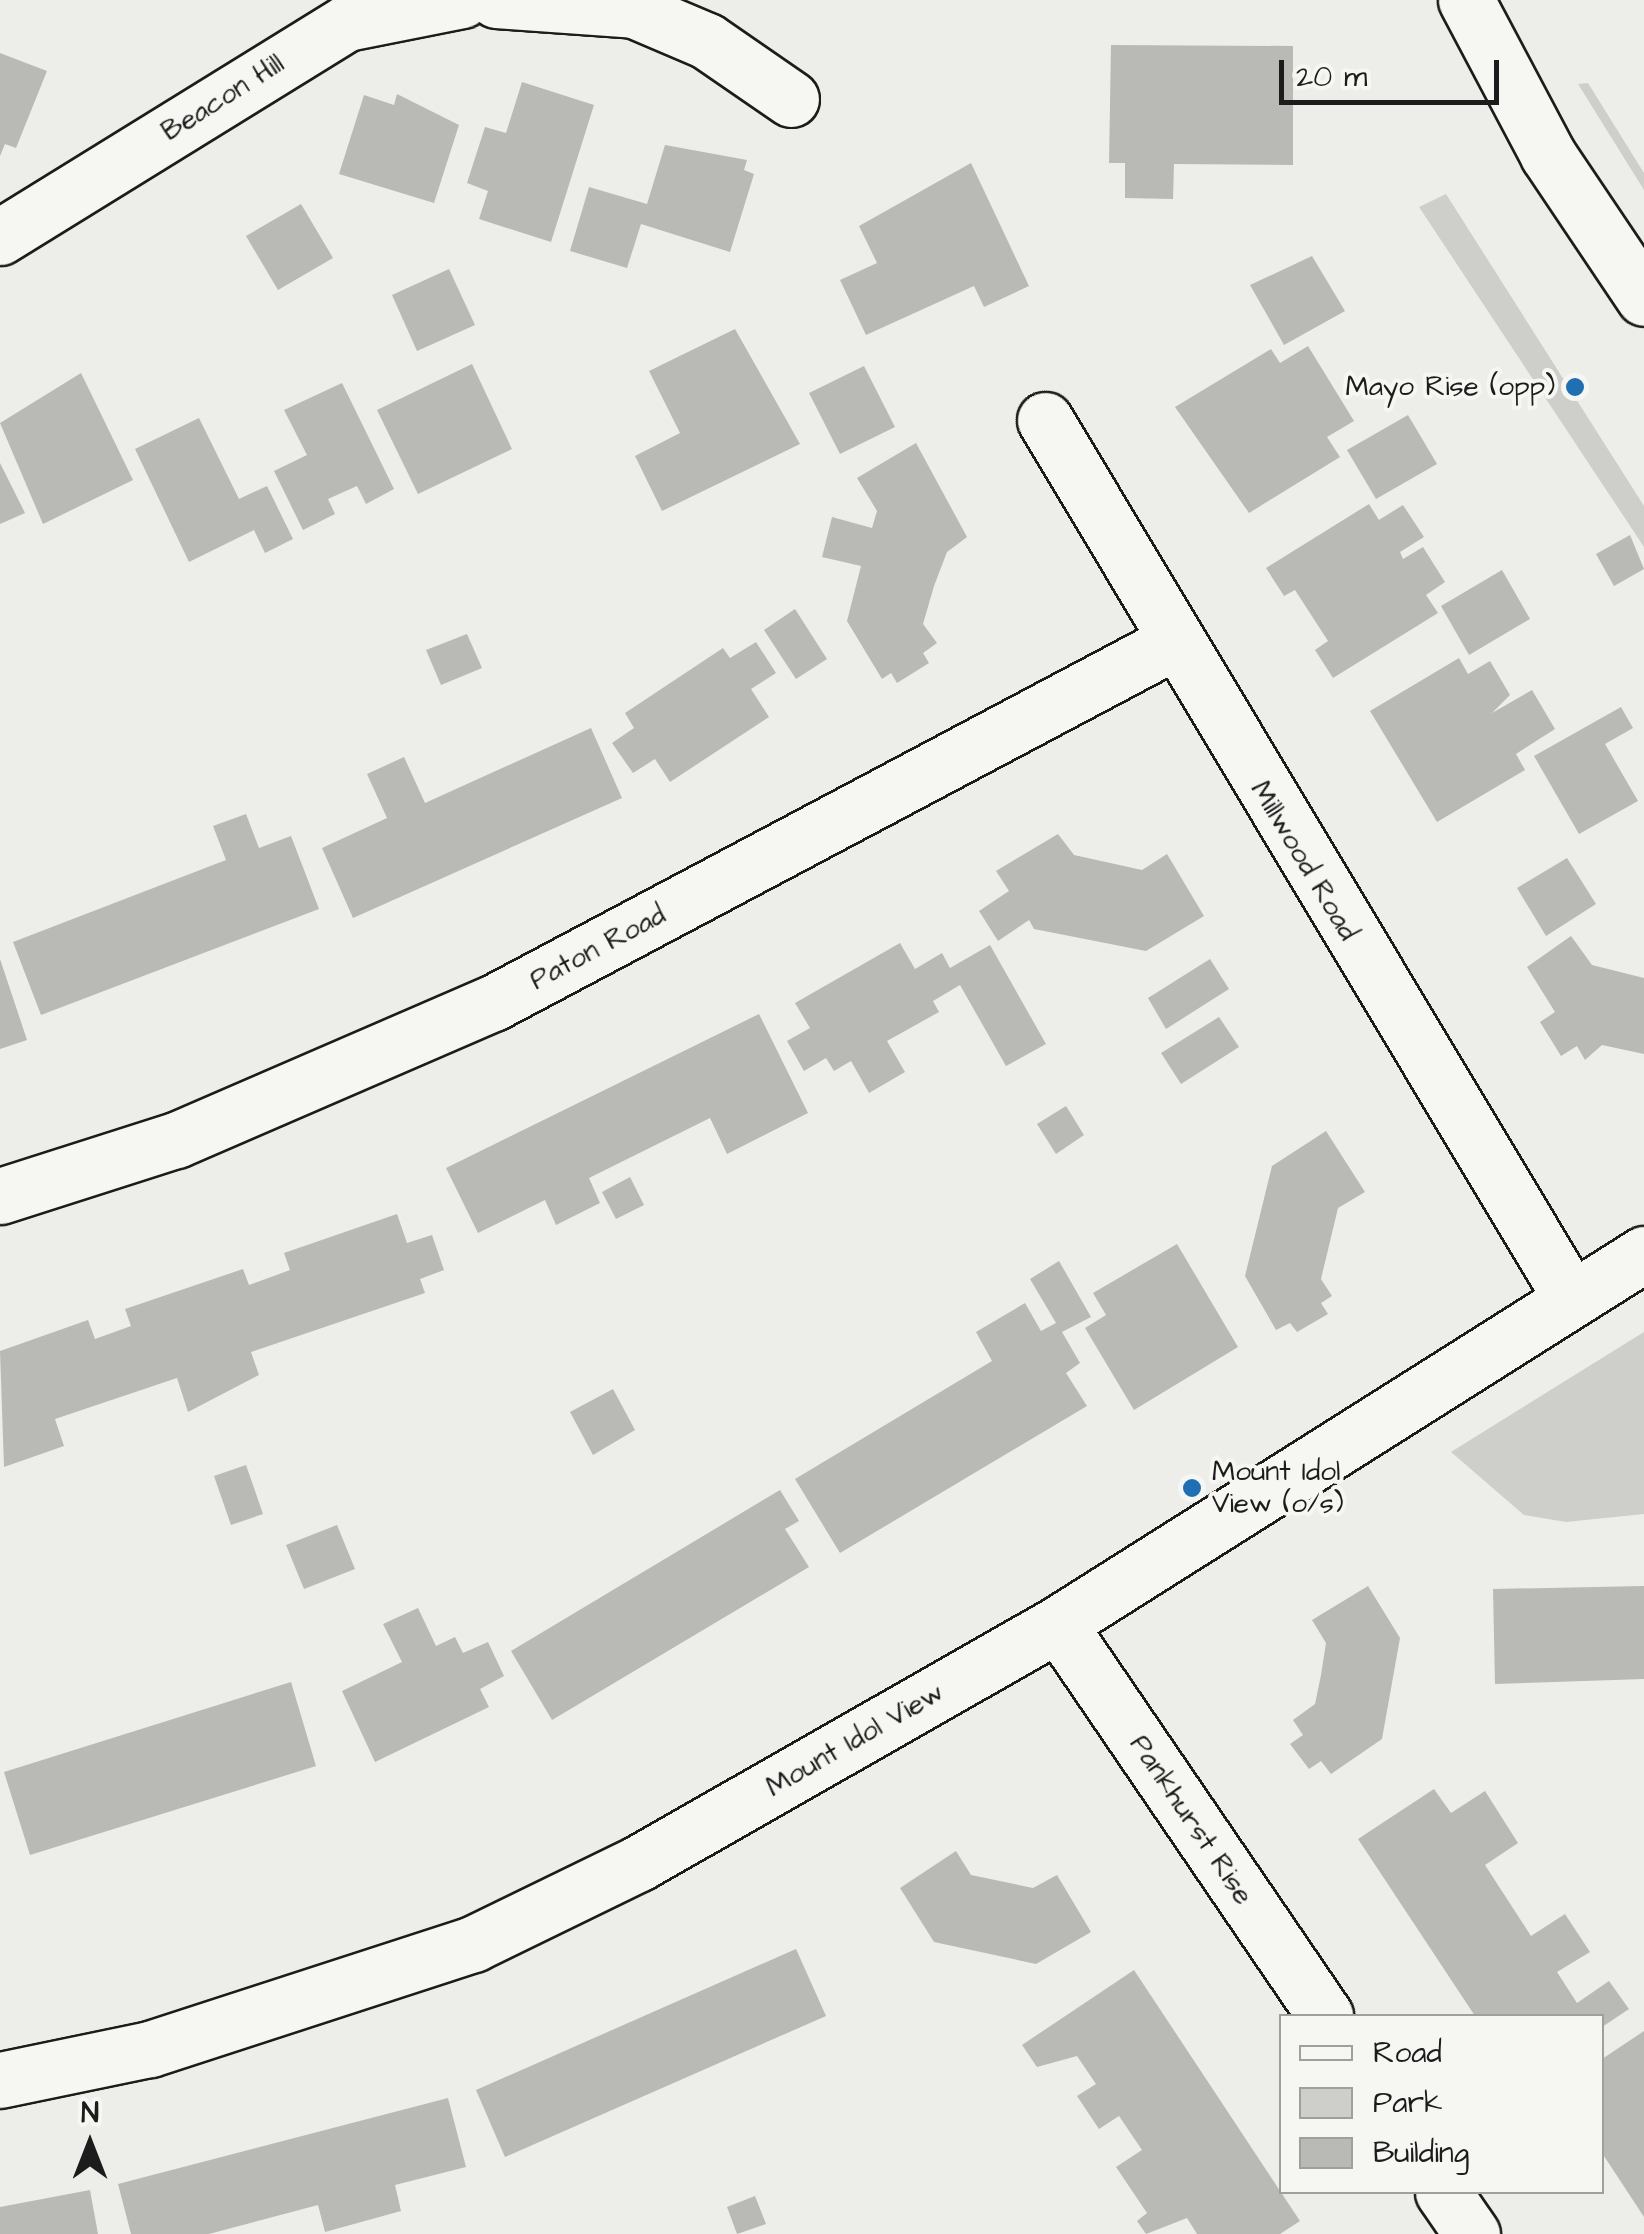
<!DOCTYPE html>
<html>
<head>
<meta charset="utf-8">
<style>
	body { margin:0 }
	#map { position:relative; width:1644px; height:2234px; overflow:hidden; background:#edede9; font-family:"Architects Daughter",sans-serif }
	div>[style] { position:absolute }
	.green>* { inset:0; background:#cececb }
	.building>* { inset:0; background:#b9b9b6 }
	.roads { filter:drop-shadow(2px 0 #1c1c1c) drop-shadow(-2px 0 #1c1c1c) drop-shadow(0 2px #1c1c1c) drop-shadow(0 -2px #1c1c1c) }
	.street>* { height:55px; margin:-27.5px; padding:0 27.5px; transform-origin:27.5px; border-radius:27.5px; background:#f6f6f2 }
	.primary>* { height:55px; margin:-27.5px; padding:0 27.5px; transform-origin:27.5px; border-radius:27.5px; background:#f6f6f2 }
	.dots>* { width:28px; height:28px; translate:-50% -50%; box-sizing:border-box; border:5px solid #f6f6f2; border-radius:50% }
	span { translate:-50% -50%; white-space:nowrap; text-align:center; line-height:1.15; -webkit-text-stroke:8px #f6f6f2; paint-order:stroke }
	.street-label { font-size:28px; color:#1c1c1c }
	.poi-label { font-size:28px; color:#1c1c1c }
	.right { translate:-100% -50%; text-align:right }
	.left { translate:0 -50%; text-align:left }
	.legend { position:absolute; left:1279px; top:2014px; width:325px; height:180px; box-sizing:border-box; background:#f6f6f2; border:2px solid #9f9f9c; margin:0; padding:12px 18px; list-style:none; font-size:30px; color:#1c1c1c }
	.legend li { display:flex; align-items:center; gap:20px; height:50px }
	.legend b { width:50px; border:2px solid #9f9f9c }
	.north { position:absolute; left:40px; top:2094px; width:100px; height:100px; -webkit-text-stroke:8px #f6f6f2; paint-order:stroke; rotate:0deg; font-size:28px; font-weight:700; line-height:40px; text-align:center; color:#1c1c1c }
	.north::after { content:''; display:block; margin:auto; width:35px; height:45px; background:#1c1c1c; clip-path:polygon(50% 0,100% 100%,50% 72%,0 100%) }
	.scale { position:absolute; left:1279px; top:60px; width:220px; height:45px; box-sizing:border-box; border:5px solid #1c1c1c; border-top:0; padding-left:12px; font-size:30px; line-height:35px; white-space:nowrap; color:#1c1c1c; -webkit-text-stroke:8px #f6f6f2; paint-order:stroke }
</style>
</head>
<body>
<div id="map">
	<div class="green">
		<i style="clip-path:polygon(1588px 83px,1644px 173px,1644px 190px,1578px 84px)"></i>
		<i style="clip-path:polygon(1446px 194px,1644px 506px,1644px 547px,1419px 207px)"></i>
		<i style="clip-path:polygon(1644px 1332px,1644px 1514px,1566px 1522px,1524px 1515px,1451px 1452px)"></i>
	</div>
	<div class="building">
		<i style="clip-path:polygon(1111px 45px,1293px 46px,1293px 165px,1174px 164px,1173px 199px,1125px 198px,1125px 163px,1109px 163px)"></i>
		<i style="clip-path:polygon(0 53px,47px 71px,16px 148px,5px 144px,0 156px)"></i>
		<i style="clip-path:polygon(522px 82px,594px 105px,551px 242px,479px 219px,488px 191px,467px 183px,485px 127px,506px 133px)"></i>
		<i style="clip-path:polygon(397px 94px,459px 125px,434px 203px,339px 174px,364px 95px,394px 105px)"></i>
		<i style="clip-path:polygon(665px 145px,747px 160px,744px 170px,754px 174px,730px 252px,641px 224px,627px 268px,570px 251px,589px 187px,647px 204px)"></i>
		<i style="clip-path:polygon(971px 163px,1029px 286px,984px 307px,974px 286px,866px 335px,840px 280px,877px 263px,859px 226px)"></i>
		<i style="clip-path:polygon(301px 204px,333px 258px,278px 290px,246px 236px)"></i>
		<i style="clip-path:polygon(1312px 256px,1345px 311px,1284px 345px,1250px 285px)"></i>
		<i style="clip-path:polygon(449px 269px,475px 325px,417px 351px,392px 295px)"></i>
		<i style="clip-path:polygon(735px 329px,800px 444px,662px 511px,635px 456px,680px 433px,649px 371px)"></i>
		<i style="clip-path:polygon(1308px 346px,1354px 421px,1327px 437px,1340px 457px,1249px 513px,1175px 407px,1271px 349px,1280px 363px)"></i>
		<i style="clip-path:polygon(472px 364px,512px 449px,418px 494px,377px 410px)"></i>
		<i style="clip-path:polygon(864px 366px,895px 427px,840px 454px,809px 393px)"></i>
		<i style="clip-path:polygon(81px 373px,133px 480px,43px 524px,0 423px)"></i>
		<i style="clip-path:polygon(342px 383px,394px 489px,366px 504px,357px 486px,328px 499px,335px 514px,303px 530px,274px 471px,307px 455px,284px 410px)"></i>
		<i style="clip-path:polygon(1408px 415px,1437px 464px,1376px 499px,1347px 450px)"></i>
		<i style="clip-path:polygon(199px 418px,239px 499px,267px 486px,293px 539px,265px 553px,254px 530px,189px 562px,135px 449px)"></i>
		<i style="clip-path:polygon(916px 443px,967px 537px,947px 552px,934px 586px,923px 624px,937px 643px,923px 653px,929px 663px,897px 683px,891px 673px,882px 679px,847px 621px,861px 566px,822px 557px,832px 517px,872px 528px,877px 511px,857px 478px)"></i>
		<i style="clip-path:polygon(0 463px,25px 513px,0 524px)"></i>
		<i style="clip-path:polygon(1369px 504px,1379px 520px,1403px 505px,1424px 537px,1400px 552px,1403px 559px,1423px 547px,1445px 582px,1426px 595px,1438px 613px,1333px 678px,1315px 650px,1328px 641px,1295px 590px,1284px 596px,1266px 568px)"></i>
		<i style="clip-path:polygon(1630px 535px,1644px 569px,1614px 586px,1596px 554px)"></i>
		<i style="clip-path:polygon(1502px 570px,1530px 619px,1469px 655px,1441px 606px)"></i>
		<i style="clip-path:polygon(795px 609px,827px 659px,796px 679px,764px 630px)"></i>
		<i style="clip-path:polygon(467px 634px,482px 668px,441px 685px,426px 650px)"></i>
		<i style="clip-path:polygon(756px 642px,776px 673px,751px 689px,769px 717px,670px 782px,655px 759px,633px 773px,612px 743px,634px 728px,625px 713px,723px 648px,730px 658px)"></i>
		<i style="clip-path:polygon(1459px 658px,1468px 674px,1490px 661px,1510px 695px,1492px 713px,1532px 690px,1555px 729px,1516px 754px,1525px 770px,1437px 822px,1370px 711px)"></i>
		<i style="clip-path:polygon(1621px 707px,1633px 728px,1605px 744px,1638px 801px,1579px 834px,1534px 756px)"></i>
		<i style="clip-path:polygon(591px 728px,622px 798px,353px 918px,322px 848px,387px 818px,367px 774px,404px 757px,425px 803px)"></i>
		<i style="clip-path:polygon(246px 814px,259px 848px,291px 836px,319px 909px,41px 1015px,13px 942px,226px 860px,213px 826px)"></i>
		<i style="clip-path:polygon(1058px 834px,1074px 855px,1142px 870px,1167px 854px,1204px 916px,1146px 951px,1034px 929px,1029px 920px,998px 941px,979px 911px,1009px 891px,996px 871px)"></i>
		<i style="clip-path:polygon(1567px 858px,1596px 904px,1546px 936px,1517px 888px)"></i>
		<i style="clip-path:polygon(1571px 936px,1592px 965px,1644px 978px,1644px 1054px,1602px 1045px,1585px 1060px,1577px 1046px,1561px 1056px,1540px 1022px,1555px 1012px,1527px 967px)"></i>
		<i style="clip-path:polygon(900px 943px,915px 969px,942px 953px,950px 968px,990px 945px,1046px 1044px,1006px 1066px,960px 985px,933px 1001px,939px 1012px,887px 1041px,905px 1072px,869px 1093px,851px 1061px,834px 1071px,826px 1058px,804px 1071px,787px 1041px,810px 1028px,795px 1003px)"></i>
		<i style="clip-path:polygon(0 959px,27px 1040px,0 1049px)"></i>
		<i style="clip-path:polygon(1210px 959px,1229px 989px,1166px 1029px,1148px 998px)"></i>
		<i style="clip-path:polygon(759px 1014px,808px 1113px,727px 1154px,710px 1118px,589px 1178px,600px 1203px,556px 1225px,545px 1200px,478px 1233px,446px 1168px)"></i>
		<i style="clip-path:polygon(1219px 1017px,1239px 1047px,1181px 1084px,1161px 1053px)"></i>
		<i style="clip-path:polygon(1066px 1106px,1084px 1135px,1056px 1154px,1037px 1124px)"></i>
		<i style="clip-path:polygon(1326px 1131px,1365px 1192px,1338px 1208px,1321px 1279px,1332px 1296px,1321px 1303px,1328px 1314px,1297px 1332px,1290px 1323px,1276px 1330px,1245px 1276px,1272px 1166px)"></i>
		<i style="clip-path:polygon(630px 1177px,644px 1205px,616px 1219px,602px 1192px)"></i>
		<i style="clip-path:polygon(397px 1214px,407px 1243px,432px 1235px,444px 1270px,420px 1279px,425px 1293px,251px 1352px,259px 1375px,188px 1412px,177px 1378px,55px 1419px,64px 1446px,4px 1467px,0 1351px,88px 1320px,95px 1339px,131px 1326px,125px 1309px,243px 1269px,249px 1285px,290px 1270px,284px 1253px)"></i>
		<i style="clip-path:polygon(1177px 1244px,1238px 1347px,1134px 1410px,1085px 1328px,1106px 1315px,1093px 1293px)"></i>
		<i style="clip-path:polygon(1059px 1261px,1091px 1317px,1062px 1332px,1080px 1363px,1066px 1373px,1087px 1406px,840px 1553px,795px 1479px,992px 1361px,976px 1332px,1025px 1303px,1041px 1331px,1056px 1323px,1030px 1279px)"></i>
		<i style="clip-path:polygon(613px 1389px,635px 1430px,593px 1455px,570px 1412px)"></i>
		<i style="clip-path:polygon(246px 1465px,263px 1514px,231px 1525px,214px 1476px)"></i>
		<i style="clip-path:polygon(780px 1490px,799px 1521px,785px 1529px,809px 1567px,552px 1720px,511px 1651px)"></i>
		<i style="clip-path:polygon(337px 1525px,355px 1569px,304px 1589px,286px 1545px)"></i>
		<i style="clip-path:polygon(1368px 1586px,1400px 1638px,1382px 1739px,1331px 1774px,1321px 1761px,1309px 1769px,1290px 1744px,1303px 1735px,1293px 1720px,1315px 1704px,1321px 1675px,1326px 1643px,1312px 1620px)"></i>
		<i style="clip-path:polygon(1644px 1586px,1644px 1679px,1495px 1684px,1493px 1589px)"></i>
		<i style="clip-path:polygon(418px 1608px,436px 1646px,455px 1637px,463px 1653px,488px 1642px,504px 1676px,480px 1689px,489px 1707px,375px 1762px,342px 1691px,402px 1662px,383px 1624px)"></i>
		<i style="clip-path:polygon(291px 1682px,316px 1766px,30px 1855px,4px 1772px)"></i>
		<i style="clip-path:polygon(1434px 1789px,1451px 1813px,1485px 1791px,1518px 1843px,1485px 1865px,1531px 1936px,1565px 1914px,1590px 1952px,1557px 1972px,1577px 2003px,1609px 1981px,1629px 2009px,1602px 2027px,1602px 2016px,1475px 2016px,1358px 1839px)"></i>
		<i style="clip-path:polygon(956px 1851px,971px 1875px,1033px 1888px,1057px 1875px,1091px 1932px,1036px 1964px,934px 1942px,900px 1888px)"></i>
		<i style="clip-path:polygon(796px 1949px,826px 2016px,505px 2157px,476px 2090px)"></i>
		<i style="clip-path:polygon(1134px 1970px,1300px 2221px,1280px 2234px,1197px 2234px,1187px 2218px,1146px 2234px,1137px 2221px,1147px 2213px,1116px 2167px,1142px 2150px,1119px 2116px,1099px 2129px,1077px 2096px,1096px 2084px,1077px 2056px,1037px 2067px,1022px 2045px)"></i>
		<i style="clip-path:polygon(1644px 2031px,1644px 2217px,1602px 2153px,1602px 2059px)"></i>
		<i style="clip-path:polygon(448px 2098px,466px 2167px,395px 2185px,401px 2211px,325px 2232px,318px 2205px,209px 2234px,131px 2234px,118px 2184px)"></i>
		<i style="clip-path:polygon(90px 2190px,98px 2234px,0 2234px,0 2207px)"></i>
		<i style="clip-path:polygon(755px 2196px,766px 2224px,737px 2234px,727px 2207px)"></i>
	</div>
	<div class="roads">
		<div class="street">
			<i style="left:496px;top:0;width:138px;rotate:4.1deg"></i>
			<i style="left:634px;top:10px;width:79px;rotate:23deg"></i>
			<i style="left:707px;top:41px;width:102px;rotate:34.6deg"></i>
			<i style="left:0;top:237px;width:408px;rotate:-31.7deg"></i>
			<i style="left:347px;top:23px;width:117px;rotate:-11.3deg"></i>
			<i style="left:1045px;top:420px;width:1024px;rotate:59.07deg"></i>
			<i style="left:0;top:1196px;width:185px;rotate:-17.7deg"></i>
			<i style="left:176px;top:1140px;width:345px;rotate:-23.4deg"></i>
			<i style="left:493px;top:1003px;width:769px;rotate:-27.93deg"></i>
			<i style="left:1058px;top:1624px;width:474px;rotate:55.7deg"></i>
			<i style="left:0;top:2080px;width:153px;rotate:-11.7deg"></i>
			<i style="left:150px;top:2049px;width:340px;rotate:-18deg"></i>
			<i style="left:473px;top:1944px;width:185px;rotate:-26deg"></i>
			<i style="left:639px;top:1863px;width:482px;rotate:-29.7deg"></i>
			<i style="left:1058px;top:1624px;width:693px;rotate:-32.27deg"></i>
			<i style="left:1443px;top:2192px;width:51px;rotate:55.4deg"></i>
		</div>
		<div class="primary">
			<i style="left:1466px;top:0;width:175px;rotate:62.1deg"></i>
			<i style="left:1548px;top:155px;width:172px;rotate:56.1deg"></i>
		</div>
	</div>
	<div class="dots">
		<i style="left:1575px;top:387px;background:#1f6fb2"></i>
		<i style="left:1192px;top:1488px;background:#1f6fb2"></i>
	</div>
	<div class="street-label">
		<span style="left:223px;top:98px;rotate:-32deg">Beacon Hill</span>
		<span style="left:1304px;top:861px;rotate:59deg">Millwood Road</span>
		<span style="left:598px;top:948px;rotate:-28deg">Paton Road</span>
		<span style="left:855px;top:1740px;rotate:-30deg">Mount Idol View</span>
		<span style="left:1191px;top:1820px;rotate:56deg">Pankhurst Rise</span>
	</div>
	<div class="poi-label">
		<span class="right" style="left:1555px;top:387px">Mayo Rise (opp)</span>
		<span class="left" style="left:1212px;top:1488px">Mount Idol<br>View (o/s)</span>
	</div>
	<ul class="legend">
	<li><b style="height:12px;background:#f6f6f2"></b>Road</li>
	<li><b style="height:28px;background:#cececb"></b>Park</li>
	<li><b style="height:28px;background:#b9b9b6"></b>Building</li>
	</ul>
	<div class="north">N</div>
	<div class="scale">20 m</div>
</div>
</body>
</html>
